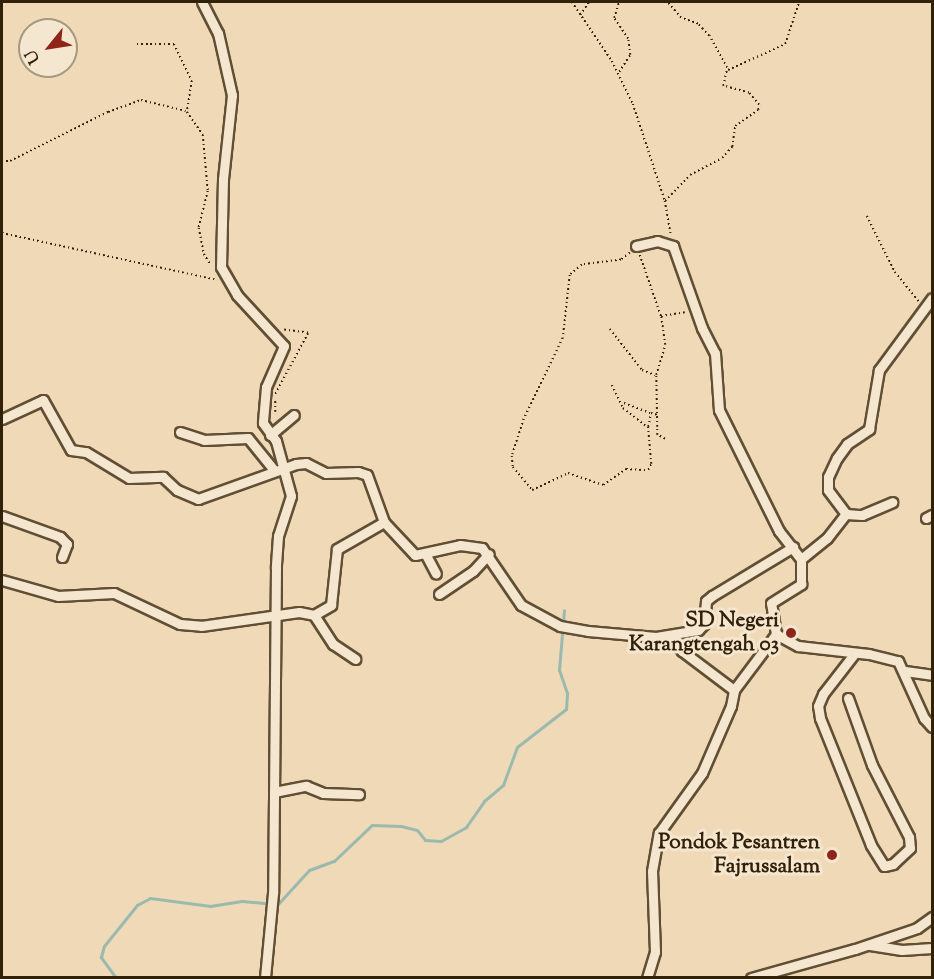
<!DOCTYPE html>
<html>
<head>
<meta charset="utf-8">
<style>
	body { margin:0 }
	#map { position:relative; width:934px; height:979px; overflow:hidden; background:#f0d9b6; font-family:"Sorts Mill Goudy",serif }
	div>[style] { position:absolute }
	.stream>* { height:3px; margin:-1.5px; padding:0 1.5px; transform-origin:1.5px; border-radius:1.5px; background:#9abaaf }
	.path>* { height:1.5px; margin-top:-0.75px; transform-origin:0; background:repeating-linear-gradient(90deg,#312108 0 1.5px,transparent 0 4.5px) }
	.roads { filter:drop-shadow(2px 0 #614f34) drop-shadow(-2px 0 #614f34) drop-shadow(0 2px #614f34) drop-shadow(0 -2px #614f34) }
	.minor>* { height:9px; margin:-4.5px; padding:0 4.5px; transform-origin:4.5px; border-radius:4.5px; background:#f5e6d0 }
	.dots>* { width:16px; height:16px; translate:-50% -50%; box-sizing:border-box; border:3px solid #f5e6d0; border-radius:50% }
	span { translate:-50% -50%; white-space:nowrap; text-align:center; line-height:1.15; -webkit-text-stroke:6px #f5e6d0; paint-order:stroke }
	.poi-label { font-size:21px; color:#312108; font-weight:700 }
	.right { translate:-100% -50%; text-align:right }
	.frame { position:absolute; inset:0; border:3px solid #312108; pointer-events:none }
	.north { position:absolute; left:18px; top:18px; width:60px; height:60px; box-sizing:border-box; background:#f5e6d0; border:2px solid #a79780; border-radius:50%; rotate:240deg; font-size:16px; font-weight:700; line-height:24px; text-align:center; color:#312108 }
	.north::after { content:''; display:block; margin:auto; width:21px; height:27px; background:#8f2418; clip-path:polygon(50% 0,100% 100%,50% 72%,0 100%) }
</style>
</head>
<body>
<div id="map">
	<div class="stream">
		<i style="left:116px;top:978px;width:26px;rotate:-126deg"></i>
		<i style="left:101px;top:957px;width:11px;rotate:-75deg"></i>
		<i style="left:104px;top:946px;width:53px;rotate:-51.2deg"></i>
		<i style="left:137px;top:905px;width:15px;rotate:-28deg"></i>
		<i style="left:150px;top:898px;width:61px;rotate:7.6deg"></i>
		<i style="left:210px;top:906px;width:32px;rotate:-9deg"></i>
		<i style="left:242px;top:901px;width:36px;rotate:5deg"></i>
		<i style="left:278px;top:904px;width:46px;rotate:-47.6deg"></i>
		<i style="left:309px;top:870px;width:27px;rotate:-20deg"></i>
		<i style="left:334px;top:861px;width:52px;rotate:-43.5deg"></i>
		<i style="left:372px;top:825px;width:29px;rotate:2deg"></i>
		<i style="left:401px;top:826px;width:16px;rotate:14deg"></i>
		<i style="left:417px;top:830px;width:13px;rotate:51deg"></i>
		<i style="left:425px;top:840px;width:16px;rotate:4deg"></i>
		<i style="left:441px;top:841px;width:29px;rotate:-29deg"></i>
		<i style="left:466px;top:827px;width:32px;rotate:-55deg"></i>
		<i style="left:484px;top:801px;width:25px;rotate:-40deg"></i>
		<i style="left:503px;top:785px;width:40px;rotate:-69.8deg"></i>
		<i style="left:517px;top:747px;width:62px;rotate:-37.8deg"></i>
		<i style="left:566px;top:709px;width:16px;rotate:-86deg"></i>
		<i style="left:567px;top:693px;width:24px;rotate:-109deg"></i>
		<i style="left:559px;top:670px;width:60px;rotate:-85.2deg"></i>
	</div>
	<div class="path">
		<i style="left:572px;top:2px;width:71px;rotate:55.9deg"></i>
		<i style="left:612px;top:61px;width:48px;rotate:64deg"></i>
		<i style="left:633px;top:104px;width:102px;rotate:71.7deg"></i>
		<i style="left:665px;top:201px;width:35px;rotate:80deg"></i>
		<i style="left:580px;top:15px;width:16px;rotate:-55deg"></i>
		<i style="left:137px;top:44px;width:37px"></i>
		<i style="left:174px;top:44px;width:41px;rotate:64.1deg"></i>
		<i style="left:192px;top:81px;width:31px;rotate:99deg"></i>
		<i style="left:187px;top:112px;width:28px;rotate:55deg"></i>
		<i style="left:203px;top:135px;width:56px;rotate:84.9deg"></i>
		<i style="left:208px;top:191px;width:38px;rotate:104deg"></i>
		<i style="left:199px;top:228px;width:26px;rotate:79deg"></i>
		<i style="left:204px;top:254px;width:13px;rotate:58deg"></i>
		<i style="left:728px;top:70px;width:63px;rotate:-24.5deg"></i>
		<i style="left:785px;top:44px;width:44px;rotate:-71.6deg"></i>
		<i style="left:619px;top:72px;width:20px;rotate:-57deg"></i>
		<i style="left:630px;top:55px;width:16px;rotate:-97deg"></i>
		<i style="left:628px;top:39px;width:25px;rotate:-124deg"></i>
		<i style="left:614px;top:18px;width:17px;rotate:-73deg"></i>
		<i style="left:2px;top:161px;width:8px"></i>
		<i style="left:10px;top:161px;width:110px;rotate:-26.6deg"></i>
		<i style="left:108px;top:112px;width:35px;rotate:-20deg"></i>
		<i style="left:141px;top:100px;width:46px;rotate:13.7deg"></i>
		<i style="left:665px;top:201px;width:36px;rotate:-46deg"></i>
		<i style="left:690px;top:175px;width:36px;rotate:-28deg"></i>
		<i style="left:722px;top:158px;width:15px;rotate:-48deg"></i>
		<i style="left:732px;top:147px;width:21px;rotate:-82deg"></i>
		<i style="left:735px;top:126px;width:28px;rotate:-35deg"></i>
		<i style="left:758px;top:110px;width:5px;rotate:-79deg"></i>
		<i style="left:759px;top:105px;width:16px;rotate:-130deg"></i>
		<i style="left:749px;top:93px;width:27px;rotate:-165deg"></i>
		<i style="left:723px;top:86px;width:18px;rotate:-77deg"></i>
		<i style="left:727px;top:68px;width:37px;rotate:-119deg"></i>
		<i style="left:709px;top:36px;width:16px;rotate:-133deg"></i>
		<i style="left:698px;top:24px;width:18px;rotate:-161deg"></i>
		<i style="left:681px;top:18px;width:21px;rotate:-131deg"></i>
		<i style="left:867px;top:216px;width:63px;rotate:63.4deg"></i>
		<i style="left:895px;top:272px;width:38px;rotate:51deg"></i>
		<i style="left:2px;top:233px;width:220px;rotate:12.3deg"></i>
		<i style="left:630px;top:253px;width:11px;rotate:142deg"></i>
		<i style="left:621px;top:260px;width:39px;rotate:173deg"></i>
		<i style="left:582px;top:265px;width:16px;rotate:140deg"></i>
		<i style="left:570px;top:275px;width:63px;rotate:96.3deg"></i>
		<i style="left:563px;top:338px;width:90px;rotate:115.7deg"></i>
		<i style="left:524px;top:419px;width:39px;rotate:108deg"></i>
		<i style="left:512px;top:456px;width:11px;rotate:85deg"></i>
		<i style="left:513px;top:467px;width:30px;rotate:50deg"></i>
		<i style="left:532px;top:490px;width:40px;rotate:-25deg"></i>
		<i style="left:568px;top:473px;width:37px;rotate:19deg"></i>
		<i style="left:603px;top:485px;width:28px;rotate:-35deg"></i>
		<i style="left:626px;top:469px;width:22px;rotate:3deg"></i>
		<i style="left:648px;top:470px;width:7px;rotate:-63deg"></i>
		<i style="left:651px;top:464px;width:37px;rotate:-95deg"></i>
		<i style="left:648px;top:427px;width:14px;rotate:-78deg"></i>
		<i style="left:651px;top:413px;width:7px;rotate:16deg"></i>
		<i style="left:640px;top:255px;width:65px;rotate:71deg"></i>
		<i style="left:610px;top:329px;width:52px;rotate:52deg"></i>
		<i style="left:642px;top:370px;width:14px;rotate:21deg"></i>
		<i style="left:612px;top:385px;width:25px;rotate:64deg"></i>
		<i style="left:623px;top:408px;width:31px;rotate:38deg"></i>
		<i style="left:275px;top:394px;width:69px;rotate:-61.6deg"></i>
		<i style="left:308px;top:333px;width:24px;rotate:-173deg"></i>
		<i style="left:624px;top:403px;width:28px;rotate:21deg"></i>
		<i style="left:275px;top:412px;width:13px;rotate:-90deg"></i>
		<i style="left:665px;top:439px;width:9px;rotate:-153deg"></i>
		<i style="left:657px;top:435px;width:8px;rotate:-90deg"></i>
		<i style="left:657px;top:427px;width:52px;rotate:-91.1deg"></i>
		<i style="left:656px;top:375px;width:31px;rotate:-73deg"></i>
		<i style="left:665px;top:345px;width:29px;rotate:-98deg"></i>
		<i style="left:661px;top:316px;width:24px;rotate:-9deg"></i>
	</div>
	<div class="roads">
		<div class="minor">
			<i style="left:202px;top:2px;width:35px;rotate:63deg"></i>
			<i style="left:218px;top:33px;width:64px;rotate:77.3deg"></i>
			<i style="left:232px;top:95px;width:84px;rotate:96.1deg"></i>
			<i style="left:223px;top:179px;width:88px;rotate:91.3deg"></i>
			<i style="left:221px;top:267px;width:32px;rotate:60deg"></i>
			<i style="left:237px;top:295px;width:69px;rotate:47.3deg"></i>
			<i style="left:284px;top:346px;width:45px;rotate:113.7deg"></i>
			<i style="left:266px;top:387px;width:36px;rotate:95deg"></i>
			<i style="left:263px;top:423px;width:22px;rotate:54deg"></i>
			<i style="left:276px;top:441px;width:57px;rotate:74.7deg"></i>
			<i style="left:291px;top:496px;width:42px;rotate:108deg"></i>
			<i style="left:278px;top:536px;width:32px;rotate:94deg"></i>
			<i style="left:276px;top:568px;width:325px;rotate:90.5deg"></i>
			<i style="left:273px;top:893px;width:85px;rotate:95.4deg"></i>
			<i style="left:636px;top:246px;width:22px;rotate:-13deg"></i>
			<i style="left:657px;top:241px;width:17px;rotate:17deg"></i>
			<i style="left:673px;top:246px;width:87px;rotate:70.5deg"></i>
			<i style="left:702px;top:328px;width:28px;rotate:63deg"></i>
			<i style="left:715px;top:353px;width:57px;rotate:86deg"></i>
			<i style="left:719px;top:410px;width:135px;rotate:63.6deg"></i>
			<i style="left:779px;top:531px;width:36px;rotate:52deg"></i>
			<i style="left:2px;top:419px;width:45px;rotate:-24.9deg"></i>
			<i style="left:43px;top:400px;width:57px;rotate:60.8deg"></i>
			<i style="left:71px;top:450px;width:15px;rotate:8deg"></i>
			<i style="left:86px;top:452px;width:50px;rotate:31.2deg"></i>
			<i style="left:129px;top:478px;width:34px;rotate:-2deg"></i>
			<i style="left:163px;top:477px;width:19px;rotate:43deg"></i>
			<i style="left:177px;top:490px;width:23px;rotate:23deg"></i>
			<i style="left:198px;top:499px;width:104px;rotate:-19.7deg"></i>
			<i style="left:296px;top:464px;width:10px;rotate:-6deg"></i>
			<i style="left:306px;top:463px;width:22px;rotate:27deg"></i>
			<i style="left:326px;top:473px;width:32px;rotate:-2deg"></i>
			<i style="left:358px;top:472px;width:9px;rotate:18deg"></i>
			<i style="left:367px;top:475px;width:50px;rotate:70.1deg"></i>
			<i style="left:384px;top:522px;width:45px;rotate:46.8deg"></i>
			<i style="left:415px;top:555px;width:46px;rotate:-12.5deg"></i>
			<i style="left:460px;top:545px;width:22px;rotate:8deg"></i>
			<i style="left:482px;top:548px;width:69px;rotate:55.6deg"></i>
			<i style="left:521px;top:605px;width:44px;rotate:28.3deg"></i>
			<i style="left:560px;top:626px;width:28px;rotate:10deg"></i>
			<i style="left:588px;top:631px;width:68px;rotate:5deg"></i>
			<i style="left:656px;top:637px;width:43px;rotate:-9.5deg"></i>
			<i style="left:698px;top:630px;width:8px;rotate:-45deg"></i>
			<i style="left:704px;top:624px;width:23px;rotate:-85deg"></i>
			<i style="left:706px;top:601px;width:8px;rotate:-40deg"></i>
			<i style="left:712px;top:596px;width:95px;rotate:-31.2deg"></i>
			<i style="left:180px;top:432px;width:25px;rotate:18deg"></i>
			<i style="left:204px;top:440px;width:44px;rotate:-2.6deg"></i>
			<i style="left:248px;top:438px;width:41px;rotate:50.9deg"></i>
			<i style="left:270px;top:435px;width:31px;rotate:-40deg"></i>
			<i style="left:846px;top:514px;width:16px;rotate:4deg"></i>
			<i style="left:862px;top:515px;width:33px;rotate:-23deg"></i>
			<i style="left:2px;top:516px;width:62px;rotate:19.9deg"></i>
			<i style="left:60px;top:537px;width:10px;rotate:45deg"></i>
			<i style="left:67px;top:544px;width:14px;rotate:111deg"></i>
			<i style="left:926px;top:518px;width:7px;rotate:-27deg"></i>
			<i style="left:426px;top:555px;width:21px;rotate:62deg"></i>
			<i style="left:2px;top:580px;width:58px;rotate:15.9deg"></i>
			<i style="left:58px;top:596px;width:56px;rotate:-3.1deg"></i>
			<i style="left:114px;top:593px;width:73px;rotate:25.2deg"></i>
			<i style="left:180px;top:624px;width:21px;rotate:5deg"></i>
			<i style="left:201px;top:626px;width:99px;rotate:-8.1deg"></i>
			<i style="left:299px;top:612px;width:15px;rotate:11deg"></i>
			<i style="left:314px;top:615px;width:35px;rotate:57deg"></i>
			<i style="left:333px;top:644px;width:27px;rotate:34deg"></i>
			<i style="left:439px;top:594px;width:41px;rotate:-34.1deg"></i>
			<i style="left:473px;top:571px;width:23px;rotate:-47deg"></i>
			<i style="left:314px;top:615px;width:20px;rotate:-30deg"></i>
			<i style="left:331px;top:605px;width:56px;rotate:-83.9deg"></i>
			<i style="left:337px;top:549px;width:54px;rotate:-29.9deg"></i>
			<i style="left:776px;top:634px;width:31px;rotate:-99deg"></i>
			<i style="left:771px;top:603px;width:36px;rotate:-32deg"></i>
			<i style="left:801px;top:584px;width:25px;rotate:-90deg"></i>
			<i style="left:801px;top:559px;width:33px;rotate:-39deg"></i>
			<i style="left:827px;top:538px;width:31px;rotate:-52deg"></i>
			<i style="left:846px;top:514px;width:30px;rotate:-127deg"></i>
			<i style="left:828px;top:490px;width:13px;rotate:-90deg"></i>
			<i style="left:828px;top:477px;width:21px;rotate:-65deg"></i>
			<i style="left:837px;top:458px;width:17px;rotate:-54deg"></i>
			<i style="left:847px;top:444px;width:27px;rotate:-34deg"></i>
			<i style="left:869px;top:429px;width:60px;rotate:-80.4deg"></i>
			<i style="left:879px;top:370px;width:89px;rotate:-53.6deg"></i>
			<i style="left:776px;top:634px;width:25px;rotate:29deg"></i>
			<i style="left:798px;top:646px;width:71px;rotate:6.4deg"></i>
			<i style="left:869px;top:654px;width:30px;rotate:14deg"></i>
			<i style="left:898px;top:661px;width:63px;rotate:65.5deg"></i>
			<i style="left:924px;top:718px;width:12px;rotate:48deg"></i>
			<i style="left:670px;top:635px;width:20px;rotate:53deg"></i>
			<i style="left:682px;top:651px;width:65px;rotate:36.9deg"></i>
			<i style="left:905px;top:671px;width:27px;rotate:8deg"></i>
			<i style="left:848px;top:698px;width:71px;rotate:70.3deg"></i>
			<i style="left:872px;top:765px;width:81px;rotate:62.8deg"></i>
			<i style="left:909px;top:837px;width:11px;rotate:85deg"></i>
			<i style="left:910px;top:848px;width:23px;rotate:137deg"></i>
			<i style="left:893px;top:864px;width:9px;rotate:167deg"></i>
			<i style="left:884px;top:866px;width:25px;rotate:-122deg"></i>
			<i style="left:871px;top:845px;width:137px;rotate:-111.9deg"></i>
			<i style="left:820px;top:718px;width:12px;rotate:-99deg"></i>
			<i style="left:818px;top:706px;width:13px;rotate:-67deg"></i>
			<i style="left:823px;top:694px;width:51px;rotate:-52.2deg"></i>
			<i style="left:274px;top:792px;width:33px;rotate:-11deg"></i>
			<i style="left:306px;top:786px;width:18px;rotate:22deg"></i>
			<i style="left:323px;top:793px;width:36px;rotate:2deg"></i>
			<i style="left:870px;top:945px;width:32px;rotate:9deg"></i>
			<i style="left:902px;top:950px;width:30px;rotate:-4deg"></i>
			<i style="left:647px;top:978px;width:27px;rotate:-73deg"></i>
			<i style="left:655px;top:952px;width:81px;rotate:-92.1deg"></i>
			<i style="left:652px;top:871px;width:39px;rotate:-80deg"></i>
			<i style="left:659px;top:833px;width:74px;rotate:-54.4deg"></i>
			<i style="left:702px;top:773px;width:73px;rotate:-66.6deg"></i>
			<i style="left:731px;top:706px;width:16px;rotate:-79deg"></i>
			<i style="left:734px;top:690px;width:70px;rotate:-53.1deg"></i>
			<i style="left:751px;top:978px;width:108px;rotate:-15.6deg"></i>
			<i style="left:855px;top:949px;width:65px;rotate:-18.7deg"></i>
			<i style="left:917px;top:928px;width:19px;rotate:-36deg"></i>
		</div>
	</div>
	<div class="dots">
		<i style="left:791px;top:633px;background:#8f2418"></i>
		<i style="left:832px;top:855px;background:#8f2418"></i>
	</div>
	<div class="poi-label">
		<span class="right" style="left:779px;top:633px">SD Negeri<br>Karangtengah 03</span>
		<span class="right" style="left:820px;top:855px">Pondok Pesantren<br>Fajrussalam</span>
	</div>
	<div class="frame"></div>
	<div class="north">U</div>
</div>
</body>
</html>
